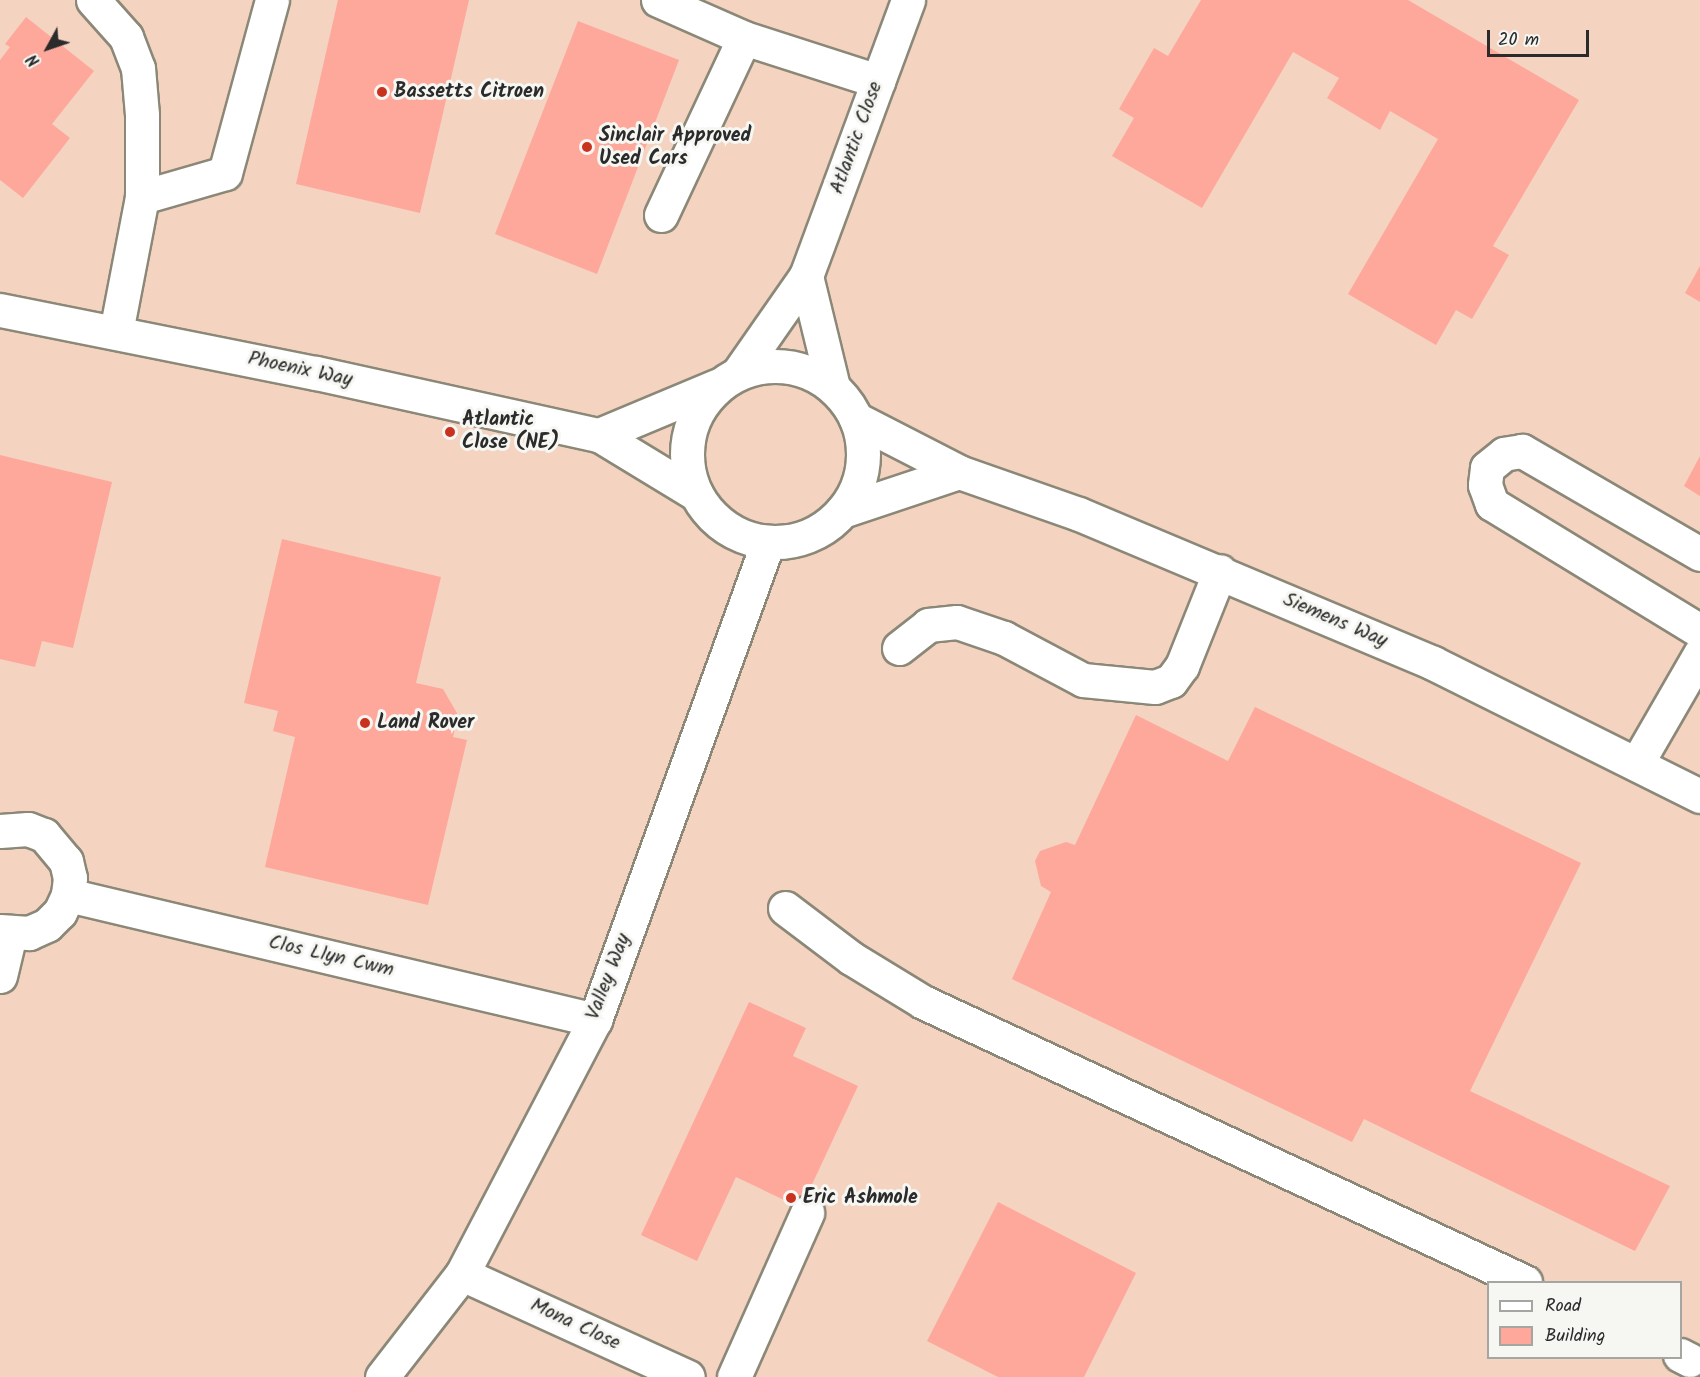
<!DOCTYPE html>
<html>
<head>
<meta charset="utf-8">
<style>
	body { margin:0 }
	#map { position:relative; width:1700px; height:1377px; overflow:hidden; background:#ebe4c5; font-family:Kalam,sans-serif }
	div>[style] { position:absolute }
	.built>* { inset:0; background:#f4d3c0 }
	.building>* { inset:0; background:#fea89b }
	.roads { filter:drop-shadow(2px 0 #8b8878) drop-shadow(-2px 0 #8b8878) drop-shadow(0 2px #8b8878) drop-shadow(0 -2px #8b8878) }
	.minor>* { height:33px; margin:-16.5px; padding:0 16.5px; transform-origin:16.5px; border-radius:16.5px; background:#fff }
	.minor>.ring { margin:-16.5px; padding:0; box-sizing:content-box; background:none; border:33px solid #fff; border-radius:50% }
	.dots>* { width:16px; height:16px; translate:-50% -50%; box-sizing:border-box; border:3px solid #f6f6f2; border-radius:50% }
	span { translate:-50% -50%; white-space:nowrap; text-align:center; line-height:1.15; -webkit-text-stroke:6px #f6f6f2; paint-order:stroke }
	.poi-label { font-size:20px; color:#2b2b2b; font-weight:700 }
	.left { translate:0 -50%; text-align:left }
	.street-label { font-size:20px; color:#2b2b2b }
	.legend { position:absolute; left:1487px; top:1281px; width:195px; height:78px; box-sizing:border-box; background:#f6f6f2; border:2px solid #a5a5a2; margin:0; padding:8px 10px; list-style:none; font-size:18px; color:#2b2b2b }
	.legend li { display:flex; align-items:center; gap:12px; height:30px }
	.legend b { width:30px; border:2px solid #a5a5a2 }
	.north { position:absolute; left:18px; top:18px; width:60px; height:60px; -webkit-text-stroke:4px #f6f6f2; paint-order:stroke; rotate:230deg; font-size:16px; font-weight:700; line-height:24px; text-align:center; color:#2b2b2b }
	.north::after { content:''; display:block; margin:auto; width:21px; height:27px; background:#2b2b2b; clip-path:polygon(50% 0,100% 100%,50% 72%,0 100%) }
	.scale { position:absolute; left:1487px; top:30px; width:102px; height:27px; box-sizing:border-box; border:3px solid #2b2b2b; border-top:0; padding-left:8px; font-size:18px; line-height:21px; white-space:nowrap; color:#2b2b2b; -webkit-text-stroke:4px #f6f6f2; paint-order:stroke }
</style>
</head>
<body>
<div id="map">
	<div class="built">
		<i style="clip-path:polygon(evenodd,0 0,1700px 0,1700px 1377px,0 1377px,0 0,1488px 1282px,1680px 1282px,1680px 1358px,1488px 1358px,1488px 1282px)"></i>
	</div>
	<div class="building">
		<i style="clip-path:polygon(338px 0,469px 0,420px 213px,296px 184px)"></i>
		<i style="clip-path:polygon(1201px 0,1408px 0,1579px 100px,1493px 246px,1509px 255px,1472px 319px,1456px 310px,1436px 345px,1348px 294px,1438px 139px,1390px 111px,1380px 130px,1327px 98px,1339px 78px,1293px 52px,1202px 208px,1112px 156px,1134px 118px,1119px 109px,1154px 48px,1168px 56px)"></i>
		<i style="clip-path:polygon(26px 17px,94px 71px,52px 124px,70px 138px,23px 198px,0 180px,0 60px,10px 47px,5px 44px)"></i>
		<i style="clip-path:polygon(578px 21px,679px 60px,597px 274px,495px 234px)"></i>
		<i style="clip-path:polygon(1700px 266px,1700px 302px,1685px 293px)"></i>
		<i style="clip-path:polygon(0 455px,112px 482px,73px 648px,42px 641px,35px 667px,0 659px)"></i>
		<i style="clip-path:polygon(1700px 456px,1700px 496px,1684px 486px)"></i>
		<i style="clip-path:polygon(282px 539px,441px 577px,416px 683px,443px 689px,458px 715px,453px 737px,467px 740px,428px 905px,265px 867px,295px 737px,273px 731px,278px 711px,244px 703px)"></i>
		<i style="clip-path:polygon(1255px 707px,1581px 863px,1470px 1091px,1670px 1186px,1635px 1251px,1364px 1119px,1352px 1142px,1012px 979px,1051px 892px,1041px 886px,1035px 861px,1040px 851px,1066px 842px,1075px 845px,1136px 715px,1228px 761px)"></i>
		<i style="clip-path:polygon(749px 1002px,806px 1028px,793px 1056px,858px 1086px,801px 1208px,736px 1177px,697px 1261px,641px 1235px)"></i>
		<i style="clip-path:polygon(998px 1202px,1136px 1273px,1084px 1377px,998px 1377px,927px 1341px)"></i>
	</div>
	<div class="roads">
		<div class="minor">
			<i style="left:93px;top:0;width:50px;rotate:48.3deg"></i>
			<i style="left:126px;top:37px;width:33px;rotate:69deg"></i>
			<i style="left:138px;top:68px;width:47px;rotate:85.1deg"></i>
			<i style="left:142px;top:115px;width:82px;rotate:90deg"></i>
			<i style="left:142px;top:197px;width:137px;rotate:100.9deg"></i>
			<i style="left:658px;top:0;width:94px;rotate:23.8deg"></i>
			<i style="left:744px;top:38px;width:141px;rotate:17.8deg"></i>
			<i style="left:142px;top:197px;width:86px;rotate:-16.1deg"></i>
			<i style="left:225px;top:173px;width:179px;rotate:-74.8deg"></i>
			<i style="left:661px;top:215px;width:195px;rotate:-64.9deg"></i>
			<i style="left:806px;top:276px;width:114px;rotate:76.3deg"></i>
			<i style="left:0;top:310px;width:322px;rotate:11.3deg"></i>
			<i style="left:316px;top:373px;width:290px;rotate:12.4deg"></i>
			<i style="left:599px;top:435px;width:114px;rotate:31.3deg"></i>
			<i class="ring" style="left:687px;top:366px;width:143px;height:143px"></i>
			<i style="left:739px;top:372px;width:117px;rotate:-55.1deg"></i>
			<i style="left:806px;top:276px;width:294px;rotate:-69.7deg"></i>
			<i style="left:856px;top:419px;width:116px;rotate:27.2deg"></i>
			<i style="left:959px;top:472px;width:127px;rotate:19.3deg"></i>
			<i style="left:1079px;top:514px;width:384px;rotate:22.8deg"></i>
			<i style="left:1433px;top:663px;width:298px;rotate:26.5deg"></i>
			<i style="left:599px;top:435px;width:127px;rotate:-22.7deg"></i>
			<i style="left:842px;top:511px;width:123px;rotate:-18.4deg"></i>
			<i style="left:1700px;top:554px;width:206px;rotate:-149.9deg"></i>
			<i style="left:1522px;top:451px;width:18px;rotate:171deg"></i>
			<i style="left:1504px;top:454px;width:22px;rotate:141deg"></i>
			<i style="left:1487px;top:468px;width:17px;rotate:97deg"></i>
			<i style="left:1485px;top:485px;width:20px;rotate:70deg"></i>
			<i style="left:1492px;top:504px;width:244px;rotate:31.4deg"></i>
			<i style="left:899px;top:648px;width:37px;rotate:-38deg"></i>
			<i style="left:928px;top:625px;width:29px;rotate:-6deg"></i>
			<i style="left:957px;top:622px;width:50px;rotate:18.8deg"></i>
			<i style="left:1004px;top:638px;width:89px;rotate:28deg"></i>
			<i style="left:1083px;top:680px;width:72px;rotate:5.6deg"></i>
			<i style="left:1155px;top:687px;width:17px;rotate:-21deg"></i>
			<i style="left:1171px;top:681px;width:19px;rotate:-54deg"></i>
			<i style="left:1182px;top:666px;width:102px;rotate:-68.2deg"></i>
			<i style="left:1637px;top:763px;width:126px;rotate:-60deg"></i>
			<i style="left:0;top:831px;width:28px;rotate:-4deg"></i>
			<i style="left:28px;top:829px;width:17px;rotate:21deg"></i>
			<i style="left:44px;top:835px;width:34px;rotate:50deg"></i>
			<i style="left:66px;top:861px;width:17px;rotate:77deg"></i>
			<i style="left:70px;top:878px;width:17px;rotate:97deg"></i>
			<i style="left:68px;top:895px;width:19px;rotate:115deg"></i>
			<i style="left:60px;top:912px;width:18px;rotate:135deg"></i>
			<i style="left:47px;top:925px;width:20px;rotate:156deg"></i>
			<i style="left:29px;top:933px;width:29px;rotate:-176deg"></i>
			<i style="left:68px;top:895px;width:542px;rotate:13.34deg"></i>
			<i style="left:785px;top:908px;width:83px;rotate:37.1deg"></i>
			<i style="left:851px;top:958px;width:84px;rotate:31.4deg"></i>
			<i style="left:923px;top:1002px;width:664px;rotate:24.94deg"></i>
			<i style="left:0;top:976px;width:43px;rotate:-76.6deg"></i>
			<i style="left:462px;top:1274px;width:248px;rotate:24.5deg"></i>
			<i style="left:1680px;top:1355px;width:11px;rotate:27deg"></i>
			<i style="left:382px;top:1377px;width:130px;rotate:-52.2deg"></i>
			<i style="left:462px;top:1274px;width:287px;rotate:-62.4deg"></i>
			<i style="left:595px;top:1020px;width:508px;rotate:-70.1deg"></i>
			<i style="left:734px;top:1377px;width:180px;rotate:-66deg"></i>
		</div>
	</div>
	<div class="dots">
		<i style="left:382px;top:92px;background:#c8321e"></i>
		<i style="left:587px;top:147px;background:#c8321e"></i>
		<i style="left:450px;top:432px;background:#c8321e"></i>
		<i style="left:365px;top:723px;background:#c8321e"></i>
		<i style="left:791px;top:1198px;background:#c8321e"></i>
	</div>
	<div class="poi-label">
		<span class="left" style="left:394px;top:92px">Bassetts Citroen</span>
		<span class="left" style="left:599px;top:148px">Sinclair Approved<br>Used Cars</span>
		<span class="left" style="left:462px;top:432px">Atlantic<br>Close (NE)</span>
		<span class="left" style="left:377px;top:723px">Land Rover</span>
		<span class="left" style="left:803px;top:1198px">Eric Ashmole</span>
	</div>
	<div class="street-label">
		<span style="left:857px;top:138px;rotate:-70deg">Atlantic Close</span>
		<span style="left:300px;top:370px;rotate:12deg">Phoenix Way</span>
		<span style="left:1335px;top:621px;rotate:23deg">Siemens Way</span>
		<span style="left:331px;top:957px;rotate:13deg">Clos Llyn Cwm</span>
		<span style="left:609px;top:977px;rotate:-69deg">Valley Way</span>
		<span style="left:575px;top:1325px;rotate:25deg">Mona Close</span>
	</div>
	<ul class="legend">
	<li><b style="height:8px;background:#fff"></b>Road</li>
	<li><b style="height:16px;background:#fea89b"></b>Building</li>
	</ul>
	<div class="north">N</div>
	<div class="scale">20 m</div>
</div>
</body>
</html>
